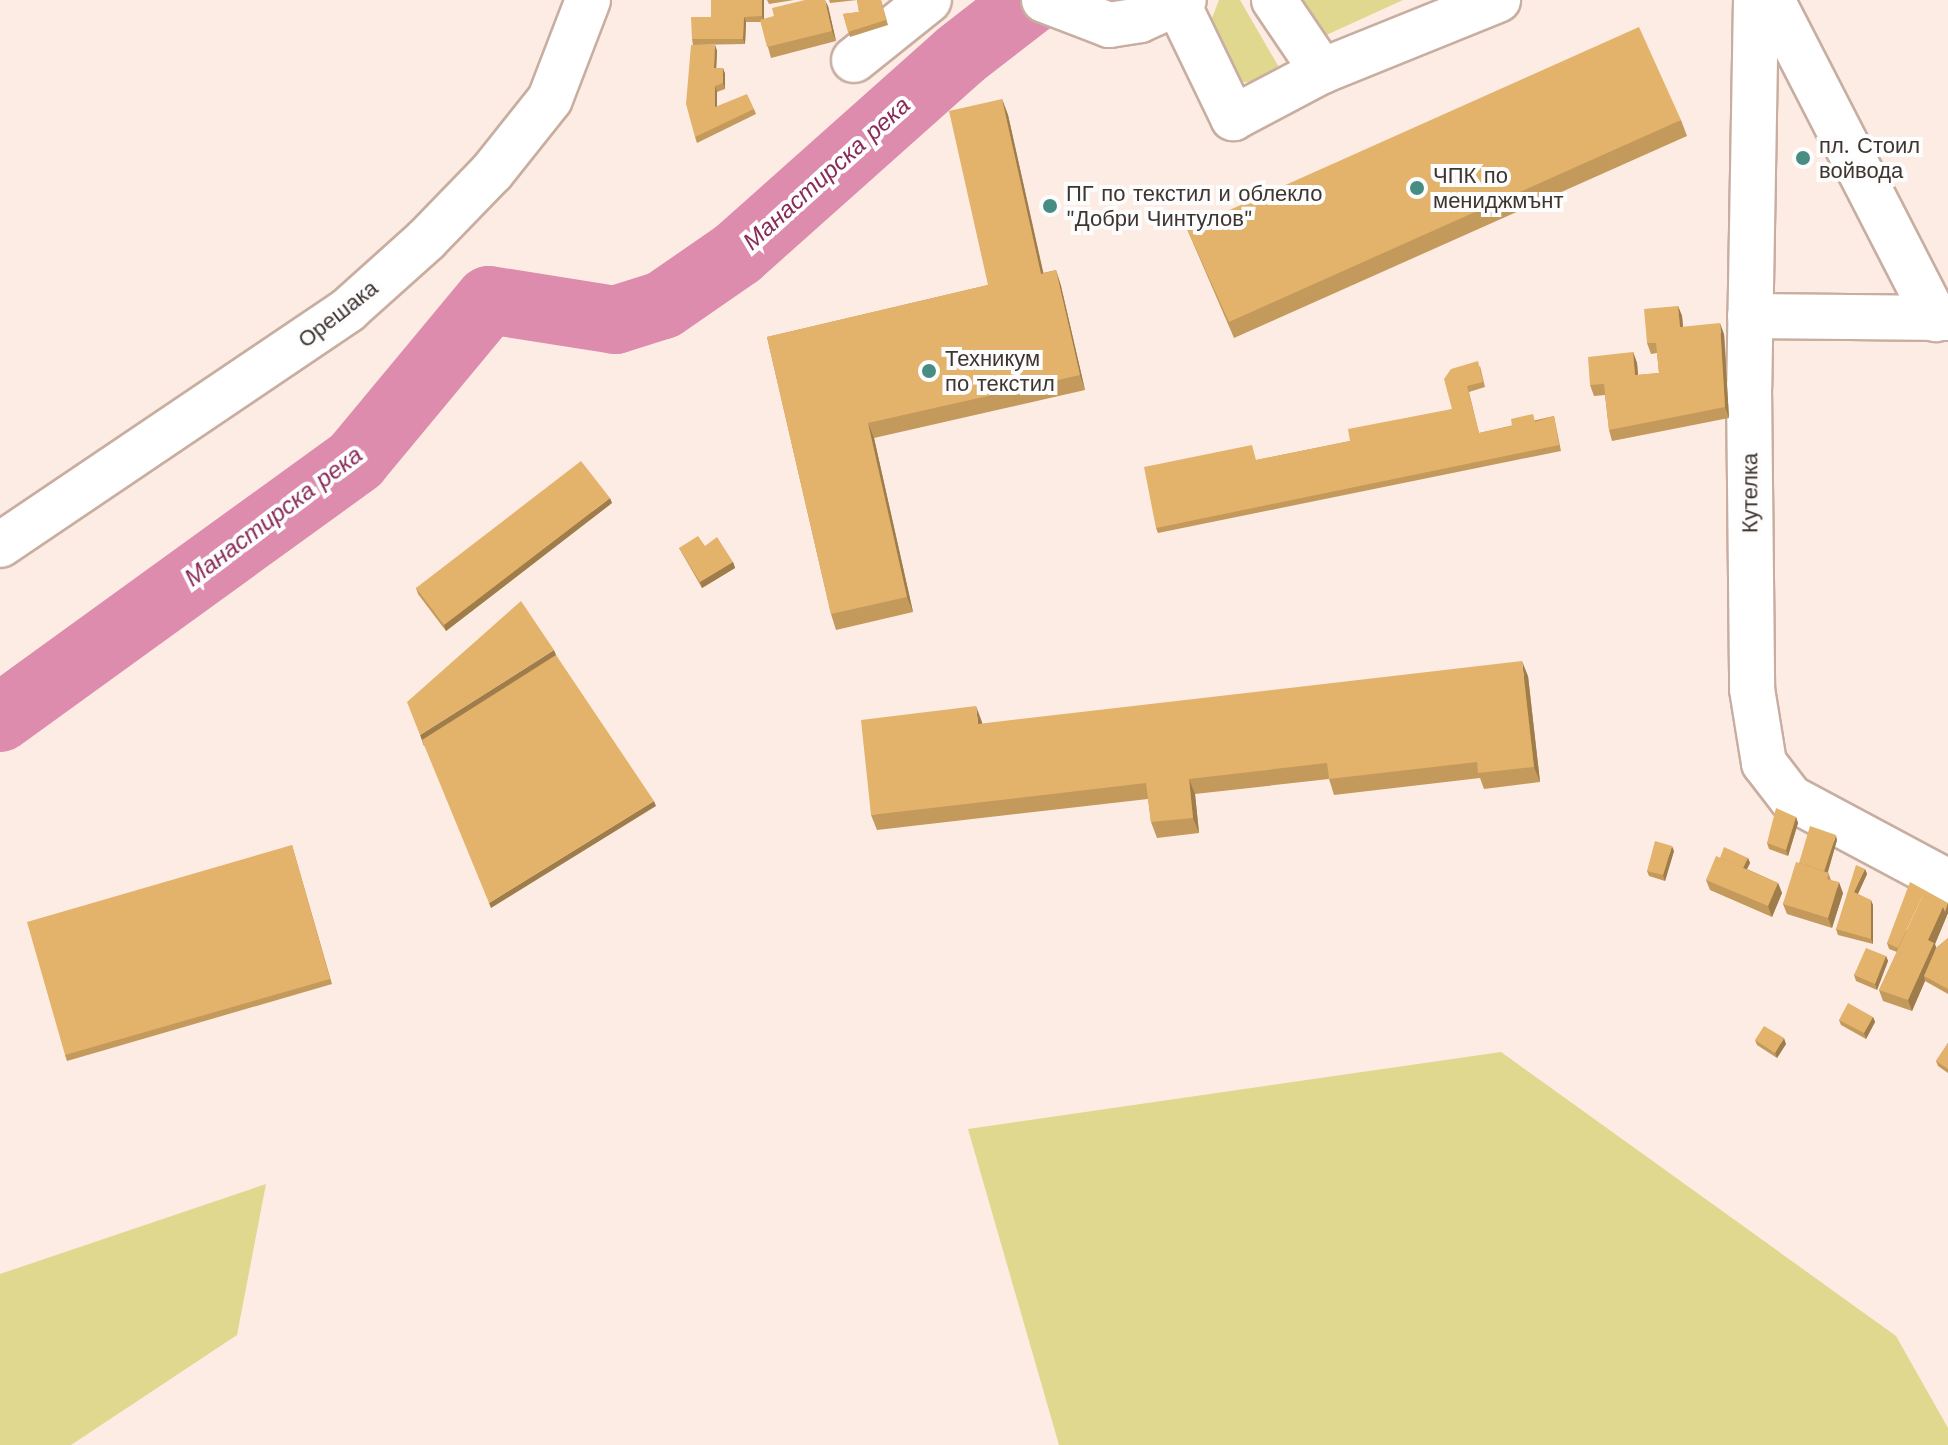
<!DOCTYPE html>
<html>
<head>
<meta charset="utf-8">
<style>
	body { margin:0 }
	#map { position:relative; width:1948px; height:1445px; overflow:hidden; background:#fdece4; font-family:"Work Sans",sans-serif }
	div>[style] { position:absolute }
	.green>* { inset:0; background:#e0d88e }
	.river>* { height:68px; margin:-34px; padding:0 34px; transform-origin:34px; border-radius:34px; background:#dd8cad }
	.roads { filter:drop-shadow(2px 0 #c8aea1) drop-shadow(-2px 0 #c8aea1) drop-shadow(0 2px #c8aea1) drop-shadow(0 -2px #c8aea1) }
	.minor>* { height:44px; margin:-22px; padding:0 22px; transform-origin:22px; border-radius:22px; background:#fff }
	.wall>* { inset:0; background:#c3995c }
	.shaded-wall>* { inset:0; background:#9f7d4b }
	.building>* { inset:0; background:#e3b26b }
	.dots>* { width:22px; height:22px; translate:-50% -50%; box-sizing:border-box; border:4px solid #fdfdfd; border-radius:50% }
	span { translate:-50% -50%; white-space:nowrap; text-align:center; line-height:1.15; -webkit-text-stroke:8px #fdfdfd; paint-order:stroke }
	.poi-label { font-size:22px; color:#3f3530 }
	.left { translate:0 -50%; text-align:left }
	.street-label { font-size:22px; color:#3f3530 }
	.water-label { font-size:24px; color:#892b59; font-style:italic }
</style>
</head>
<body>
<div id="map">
	<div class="green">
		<i style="clip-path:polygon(1219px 0,1240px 0,1280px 69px,1254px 82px,1238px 82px,1208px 28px)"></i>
		<i style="clip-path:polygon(1297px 0,1403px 0,1322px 37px)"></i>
		<i style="clip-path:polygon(1501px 1052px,1896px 1336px,1948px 1428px,1948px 1445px,1059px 1445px,968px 1129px)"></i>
		<i style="clip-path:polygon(266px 1184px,237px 1335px,71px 1445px,0 1445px,0 1274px)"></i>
	</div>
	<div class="river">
		<i style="left:0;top:718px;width:440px;rotate:-35.9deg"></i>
		<i style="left:356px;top:460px;width:208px;rotate:-50.3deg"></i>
		<i style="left:489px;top:300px;width:128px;rotate:9deg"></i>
		<i style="left:615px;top:320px;width:50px;rotate:-17.4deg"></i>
		<i style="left:663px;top:305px;width:91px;rotate:-34.7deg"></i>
		<i style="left:738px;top:253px;width:297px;rotate:-41.7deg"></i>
		<i style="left:960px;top:55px;width:90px;rotate:-37.8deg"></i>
	</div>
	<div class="roads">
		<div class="minor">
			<i style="left:1044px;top:0;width:70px;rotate:21deg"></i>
			<i style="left:1109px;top:25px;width:31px;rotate:-9deg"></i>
			<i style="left:1140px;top:20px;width:48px;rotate:-24.4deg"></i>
			<i style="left:1274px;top:0;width:86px;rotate:55.9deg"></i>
			<i style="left:1756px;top:0;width:387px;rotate:91deg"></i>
			<i style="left:1749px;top:387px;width:302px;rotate:89.4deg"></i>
			<i style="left:1752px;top:689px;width:75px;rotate:80.8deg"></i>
			<i style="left:1764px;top:763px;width:44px;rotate:52.4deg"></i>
			<i style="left:1791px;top:798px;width:178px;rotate:28.1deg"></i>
			<i style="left:1772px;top:0;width:359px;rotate:62.8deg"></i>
			<i style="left:1178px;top:4px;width:127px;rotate:64.2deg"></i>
			<i style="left:1233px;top:118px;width:101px;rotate:-27.8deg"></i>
			<i style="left:1322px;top:71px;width:190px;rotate:-22deg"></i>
			<i style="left:854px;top:60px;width:96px;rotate:-38.7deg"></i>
			<i style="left:1750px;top:316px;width:198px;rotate:0.6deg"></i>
			<i style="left:0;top:545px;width:420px;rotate:-34deg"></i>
			<i style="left:348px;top:310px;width:105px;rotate:-41.9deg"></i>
			<i style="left:426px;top:240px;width:95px;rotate:-45.9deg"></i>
			<i style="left:492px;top:172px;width:93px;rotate:-51.5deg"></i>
			<i style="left:550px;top:99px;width:106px;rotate:-69deg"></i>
		</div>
	</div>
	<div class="wall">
		<i style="clip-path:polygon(762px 0,764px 19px,828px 6px,836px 41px,771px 58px,761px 22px,746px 22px,745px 44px,693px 45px,692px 39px)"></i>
		<i style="clip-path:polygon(767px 0,794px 0,769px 4px)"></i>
		<i style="clip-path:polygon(829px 0,881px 0,888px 25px,850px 37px,843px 14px,859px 12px,857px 0,830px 3px)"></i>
		<i style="clip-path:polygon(715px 45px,717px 51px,716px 68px,723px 68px,725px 74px,725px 89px,717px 92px,717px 106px,754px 109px,756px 114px,697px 143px,695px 137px)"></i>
		<i style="clip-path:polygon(1002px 99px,1008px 115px,1043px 273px,1056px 270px,1061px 286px,1085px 390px,874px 438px,913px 612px,836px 630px,831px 614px,767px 337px,988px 285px)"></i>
		<i style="clip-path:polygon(1681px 120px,1687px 136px,1234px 338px,1187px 229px)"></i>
		<i style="clip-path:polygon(1678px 306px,1682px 316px,1683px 327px,1724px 334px,1729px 418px,1612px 441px,1609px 430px,1605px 395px,1594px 396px,1590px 385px,1633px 352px,1637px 363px,1638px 375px,1659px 373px,1657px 353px,1651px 354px,1647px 343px)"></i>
		<i style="clip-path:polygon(1480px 366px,1485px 387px,1469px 392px,1479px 433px,1554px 416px,1561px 451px,1158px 533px,1156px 528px,1256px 460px,1350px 441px,1452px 409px)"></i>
		<i style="clip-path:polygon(612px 503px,446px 631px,418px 594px,416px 588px)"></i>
		<i style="clip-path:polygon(705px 546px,733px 562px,735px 568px,702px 588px,679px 548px)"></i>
		<i style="clip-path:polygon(1528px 676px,1540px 782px,1484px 789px,1480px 778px,1334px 795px,1329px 779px,1195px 794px,1199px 833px,1157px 838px,1151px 822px,1148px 799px,877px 830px,871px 815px)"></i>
		<i style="clip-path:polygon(1796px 817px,1798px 823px,1788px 856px,1769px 849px,1767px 843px)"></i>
		<i style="clip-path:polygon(1837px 840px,1828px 872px,1831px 880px,1843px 893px,1832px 928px,1787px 914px,1783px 904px,1799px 863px)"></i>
		<i style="clip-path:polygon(292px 845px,332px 984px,67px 1061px,65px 1055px)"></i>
		<i style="clip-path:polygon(1674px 851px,1665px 881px,1649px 876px,1647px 871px)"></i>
		<i style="clip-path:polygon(1720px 858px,1748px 858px,1750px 863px,1747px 869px,1778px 883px,1782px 893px,1772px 917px,1710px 890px,1706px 880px)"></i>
		<i style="clip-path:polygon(1865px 869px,1867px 874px,1858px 894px,1873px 905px,1873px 944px,1838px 935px,1836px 929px)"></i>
		<i style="clip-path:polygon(1948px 903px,1948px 913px,1935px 944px,1936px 948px,1948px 938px,1948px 994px,1925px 981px,1912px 1011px,1883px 1001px,1879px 990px,1897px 952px,1889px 949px,1887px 943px)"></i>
		<i style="clip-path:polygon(1886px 956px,1888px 961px,1877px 990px,1856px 981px,1854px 975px)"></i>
		<i style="clip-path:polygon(1873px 1017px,1875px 1022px,1866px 1039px,1841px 1025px,1839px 1020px)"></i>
		<i style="clip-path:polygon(1755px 1040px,1786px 1044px,1777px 1058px,1757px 1045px)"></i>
		<i style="clip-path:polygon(1948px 1043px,1948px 1073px,1938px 1066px,1936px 1061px)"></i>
	</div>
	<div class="shaded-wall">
		<i style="clip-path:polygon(762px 0,764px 0,764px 22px,762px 16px)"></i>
		<i style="clip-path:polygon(825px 0,828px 6px,836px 41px,832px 31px)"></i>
		<i style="clip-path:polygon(744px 17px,746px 22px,745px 44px,743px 39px)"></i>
		<i style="clip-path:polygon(715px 45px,717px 51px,716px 74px,714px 68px)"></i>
		<i style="clip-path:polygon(723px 68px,725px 74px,725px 89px,723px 83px)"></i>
		<i style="clip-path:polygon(715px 86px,717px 92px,717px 112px,715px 107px)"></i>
		<i style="clip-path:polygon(1002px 99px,1008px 115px,1047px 289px,1041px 274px)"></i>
		<i style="clip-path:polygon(1056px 270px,1061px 286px,1085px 390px,1080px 375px)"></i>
		<i style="clip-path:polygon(1678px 306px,1682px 316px,1684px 338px,1680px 327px)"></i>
		<i style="clip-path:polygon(1720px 323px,1724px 334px,1729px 418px,1725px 407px)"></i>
		<i style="clip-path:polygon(1633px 352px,1637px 363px,1639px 386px,1635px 375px)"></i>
		<i style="clip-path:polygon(868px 423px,874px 438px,913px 612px,907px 597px)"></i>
		<i style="clip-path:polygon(610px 498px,612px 503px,446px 631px,444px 625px)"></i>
		<i style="clip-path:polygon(733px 562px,735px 568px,702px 588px,700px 582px)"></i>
		<i style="clip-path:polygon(554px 650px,558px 660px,424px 746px,420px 735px)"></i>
		<i style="clip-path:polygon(1522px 661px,1528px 676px,1540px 782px,1534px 767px)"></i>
		<i style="clip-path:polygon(976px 706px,982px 722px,984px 740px,978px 724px)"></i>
		<i style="clip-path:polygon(1189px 779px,1195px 794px,1199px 833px,1193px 818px)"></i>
		<i style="clip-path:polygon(654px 801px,656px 806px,491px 908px,489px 903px)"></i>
		<i style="clip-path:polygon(1796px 817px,1798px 823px,1788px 856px,1786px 850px)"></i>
		<i style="clip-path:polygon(1836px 835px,1837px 840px,1825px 881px,1823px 876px)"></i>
		<i style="clip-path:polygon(1672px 846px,1674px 851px,1665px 881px,1663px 875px)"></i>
		<i style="clip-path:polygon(1748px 858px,1750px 863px,1743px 877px,1741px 872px)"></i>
		<i style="clip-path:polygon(1865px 869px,1867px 874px,1856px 898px,1854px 892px)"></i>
		<i style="clip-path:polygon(1839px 882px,1843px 893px,1832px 928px,1828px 918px)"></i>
		<i style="clip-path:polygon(1778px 883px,1782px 893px,1772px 917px,1768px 906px)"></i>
		<i style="clip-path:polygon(1871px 900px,1873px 905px,1873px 944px,1871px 939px)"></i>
		<i style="clip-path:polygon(1948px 903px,1948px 913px,1935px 944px,1938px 954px,1924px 976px,1925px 981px,1912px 1011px,1908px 1000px,1928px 940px,1943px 907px)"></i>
		<i style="clip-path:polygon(1886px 956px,1888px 961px,1877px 990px,1875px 984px)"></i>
		<i style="clip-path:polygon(1873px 1017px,1875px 1022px,1866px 1039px,1864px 1033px)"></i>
		<i style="clip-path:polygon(1784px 1038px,1786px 1044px,1777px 1058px,1775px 1053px)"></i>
	</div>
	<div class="building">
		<i style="clip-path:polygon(711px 0,762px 0,762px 16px,744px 17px,743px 39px,692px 39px,691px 17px,711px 17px)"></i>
		<i style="clip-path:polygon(805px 0,825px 0,832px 31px,767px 47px,760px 20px,774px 16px,772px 8px)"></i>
		<i style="clip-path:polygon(857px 0,881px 0,886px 20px,848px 32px,843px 14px,859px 12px)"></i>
		<i style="clip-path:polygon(1639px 27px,1681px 120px,1229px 322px,1187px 229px)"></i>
		<i style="clip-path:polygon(691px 45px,715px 45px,714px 68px,723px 68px,723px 83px,715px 86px,715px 107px,747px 94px,754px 109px,695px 137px,686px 104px)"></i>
		<i style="clip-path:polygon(1002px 99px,1041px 274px,1056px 270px,1080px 375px,868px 423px,907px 597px,831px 614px,767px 337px,988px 285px,949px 111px)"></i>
		<i style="clip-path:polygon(1678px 306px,1680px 327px,1720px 323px,1725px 407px,1609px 430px,1604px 384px,1590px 385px,1588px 357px,1633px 352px,1635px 375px,1659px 373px,1656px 343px,1647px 343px,1644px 309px)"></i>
		<i style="clip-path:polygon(1478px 361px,1483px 382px,1467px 386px,1479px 433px,1512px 426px,1511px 419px,1533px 414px,1535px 422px,1554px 416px,1559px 445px,1156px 528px,1144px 467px,1252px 445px,1256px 460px,1350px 441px,1348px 429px,1452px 409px,1444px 379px,1451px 369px)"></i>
		<i style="clip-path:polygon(581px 461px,610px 498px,444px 625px,416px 588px)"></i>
		<i style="clip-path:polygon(698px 536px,705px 546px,717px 537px,733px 562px,700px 582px,679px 548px)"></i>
		<i style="clip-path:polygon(521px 601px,554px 650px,420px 735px,407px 702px)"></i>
		<i style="clip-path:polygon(556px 655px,654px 801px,489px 903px,422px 740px)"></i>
		<i style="clip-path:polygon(1522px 661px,1534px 767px,1478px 773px,1477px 762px,1329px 779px,1327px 763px,1189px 779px,1193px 818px,1151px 822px,1146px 783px,871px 815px,861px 720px,976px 706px,978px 724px)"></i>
		<i style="clip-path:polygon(1776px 808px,1796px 817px,1786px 850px,1767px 843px)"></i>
		<i style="clip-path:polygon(1810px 826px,1836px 835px,1824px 871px,1799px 863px)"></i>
		<i style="clip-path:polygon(1655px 841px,1672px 846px,1663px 875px,1647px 871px)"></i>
		<i style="clip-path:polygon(292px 845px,330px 979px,65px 1055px,27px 922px)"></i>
		<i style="clip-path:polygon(1724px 847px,1748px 858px,1743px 868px,1720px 858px)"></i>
		<i style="clip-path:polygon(1716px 856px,1778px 883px,1768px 906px,1706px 880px)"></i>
		<i style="clip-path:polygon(1796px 862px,1829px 873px,1827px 879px,1839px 882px,1828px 918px,1783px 904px)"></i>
		<i style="clip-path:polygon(1856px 865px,1865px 869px,1854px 892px,1871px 900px,1871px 939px,1836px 929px)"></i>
		<i style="clip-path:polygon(1910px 882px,1948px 903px,1945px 912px,1943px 907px,1923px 895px,1898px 948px,1887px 943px)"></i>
		<i style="clip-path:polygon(1923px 895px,1943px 907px,1928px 940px,1934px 943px,1908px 1000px,1879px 990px)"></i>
		<i style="clip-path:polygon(1948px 938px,1948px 989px,1924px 976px,1936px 948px)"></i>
		<i style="clip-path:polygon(1866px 948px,1886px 956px,1875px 984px,1854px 975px)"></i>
		<i style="clip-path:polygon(1848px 1003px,1873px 1017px,1864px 1033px,1839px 1020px)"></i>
		<i style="clip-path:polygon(1764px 1026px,1784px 1038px,1775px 1053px,1755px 1040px)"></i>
		<i style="clip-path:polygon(1948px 1043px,1948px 1069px,1936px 1061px)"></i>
	</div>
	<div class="dots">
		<i style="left:1803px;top:158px;background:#478d84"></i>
		<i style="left:1417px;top:188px;background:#478d84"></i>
		<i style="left:1050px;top:206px;background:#478d84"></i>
		<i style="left:929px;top:371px;background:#478d84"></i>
	</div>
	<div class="poi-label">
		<span class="left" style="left:1819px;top:158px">пл. Стоил<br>войвода</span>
		<span class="left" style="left:1433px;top:188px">ЧПК по<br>мениджмънт</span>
		<span class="left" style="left:1066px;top:206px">ПГ по текстил и облекло<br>"Добри Чинтулов"</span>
		<span class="left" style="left:945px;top:371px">Техникум<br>по текстил</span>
	</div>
	<div class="street-label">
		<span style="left:338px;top:314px;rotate:-38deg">Орешака</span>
		<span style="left:1750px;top:493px;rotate:-90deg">Кутелка</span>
	</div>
	<div class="water-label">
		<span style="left:827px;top:174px;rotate:-42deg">Манастирска река</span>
		<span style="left:274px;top:517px;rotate:-37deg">Манастирска река</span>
	</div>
</div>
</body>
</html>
